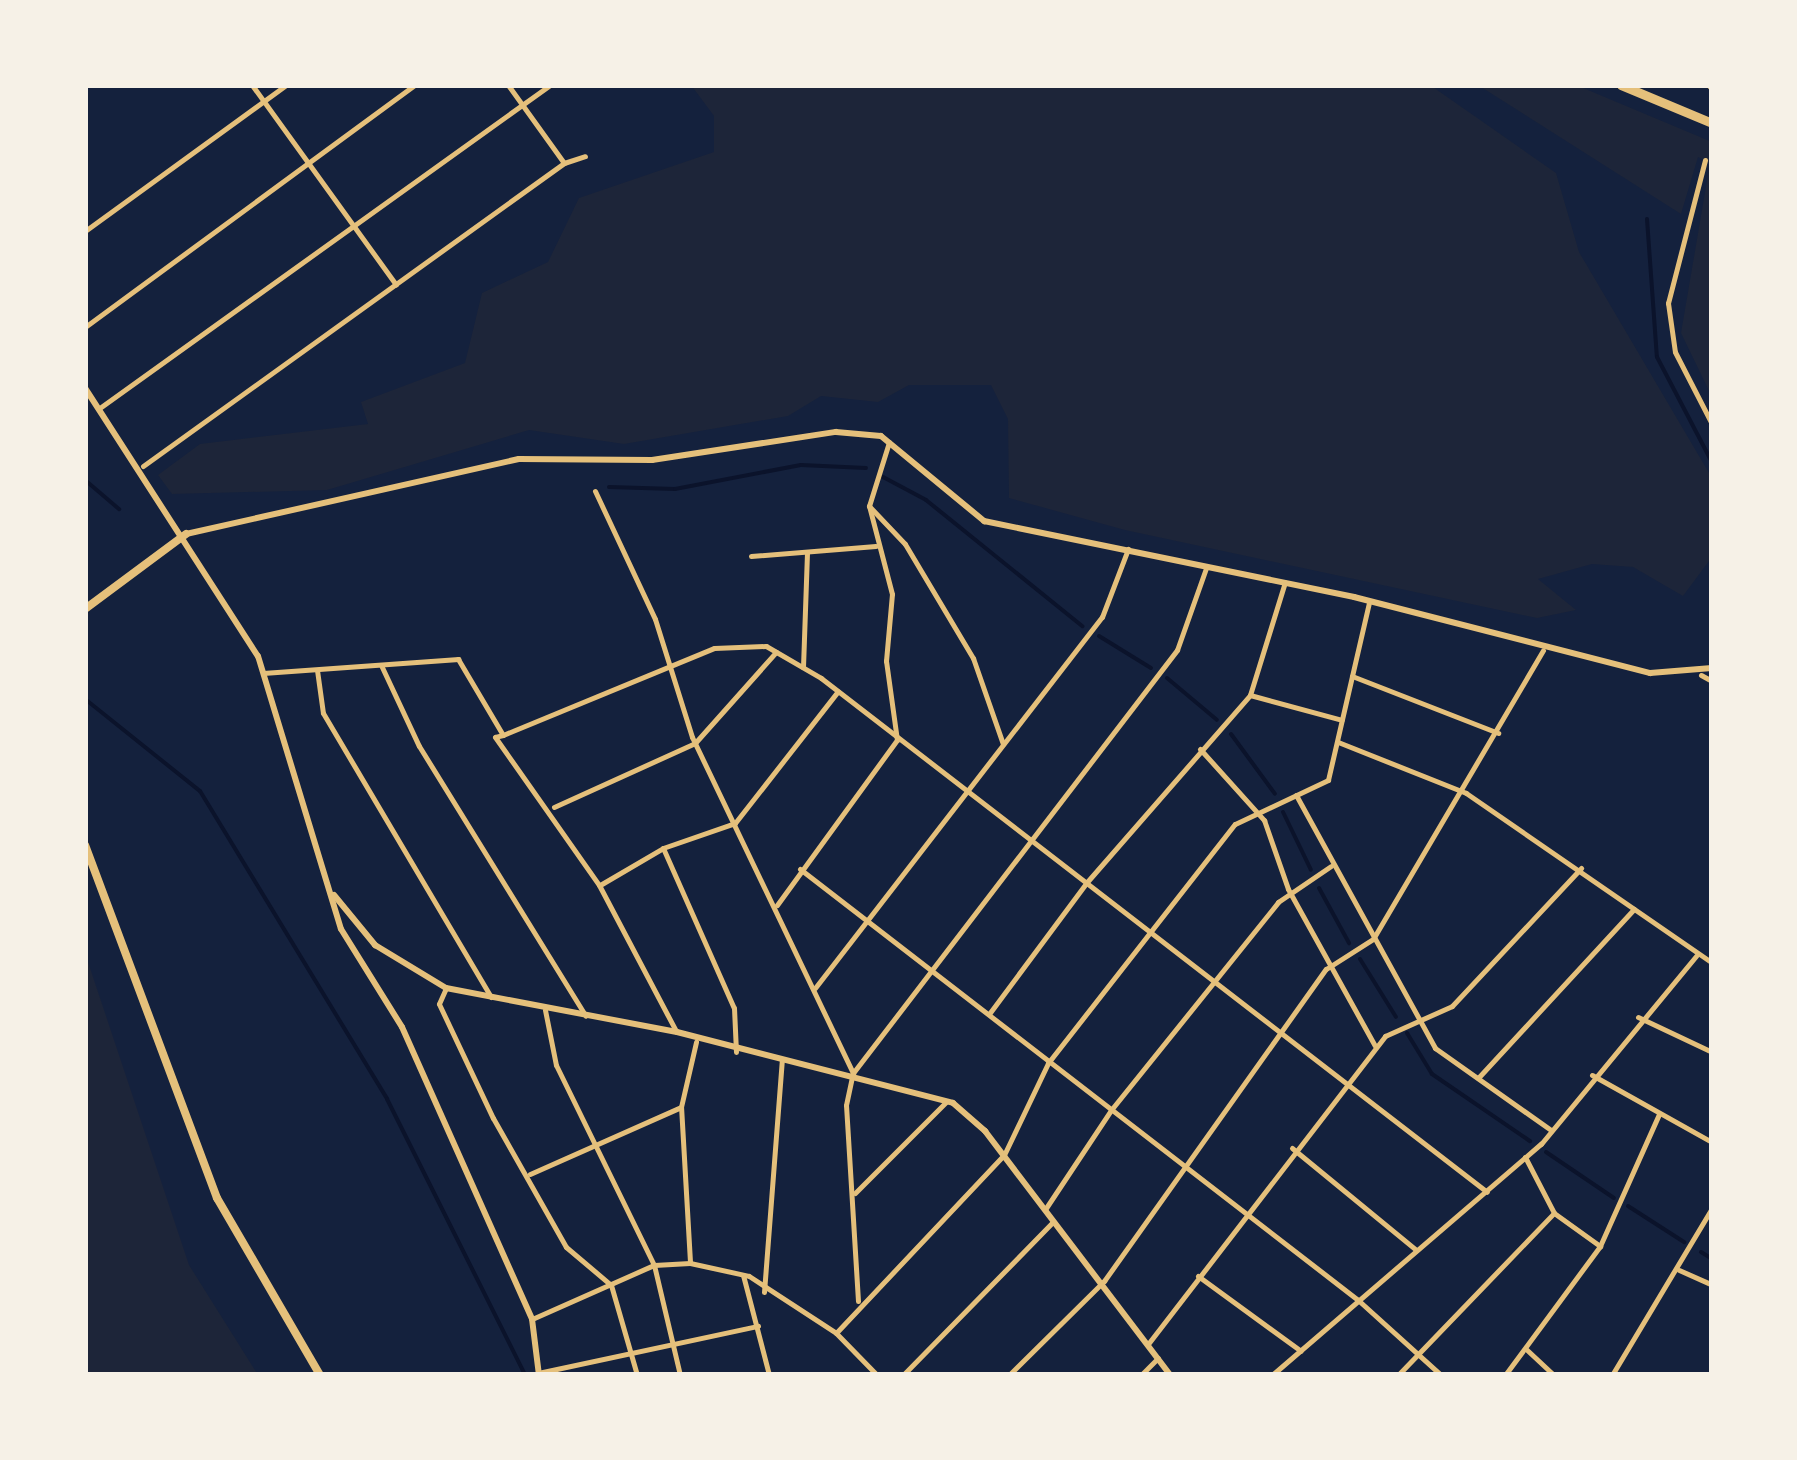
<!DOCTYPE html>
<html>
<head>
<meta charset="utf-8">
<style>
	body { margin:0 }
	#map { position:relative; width:1797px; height:1460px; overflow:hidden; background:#14213d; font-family:Quicksand,sans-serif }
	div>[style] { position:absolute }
	.green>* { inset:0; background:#1d2539 }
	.stream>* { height:4px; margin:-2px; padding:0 2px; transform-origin:2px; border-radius:2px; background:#0b132b }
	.minor>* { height:5px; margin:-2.5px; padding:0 2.5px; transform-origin:2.5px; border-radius:2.5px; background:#e5c07b }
	.tertiary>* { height:6px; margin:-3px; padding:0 3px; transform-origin:3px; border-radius:3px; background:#e5c07b }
	.secondary>* { height:8px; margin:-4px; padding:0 4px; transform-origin:4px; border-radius:4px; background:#e5c07b }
	.motorway>* { height:9px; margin:-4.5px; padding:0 4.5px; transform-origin:4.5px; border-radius:4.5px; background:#e5c07b }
	span { translate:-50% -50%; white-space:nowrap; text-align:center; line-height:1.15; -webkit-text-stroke:8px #f6f1e7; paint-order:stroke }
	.frame { position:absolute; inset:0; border:88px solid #f6f1e7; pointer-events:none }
</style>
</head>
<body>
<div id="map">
	<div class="green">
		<i style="clip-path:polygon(691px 85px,1430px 85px,1556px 173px,1579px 252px,1712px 478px,1712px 557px,1683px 596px,1633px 567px,1592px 564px,1538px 579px,1576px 610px,1537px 618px,1125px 530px,1009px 498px,1008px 419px,991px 385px,909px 385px,878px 402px,821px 396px,788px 416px,624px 444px,529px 430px,327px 490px,172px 494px,158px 475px,200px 444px,368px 424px,361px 402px,465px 363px,482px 293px,548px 262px,579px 198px,714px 152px,714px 116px)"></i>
		<i style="clip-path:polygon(1478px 85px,1576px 85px,1712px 142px,1712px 397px,1681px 333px,1710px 163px,1698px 157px,1681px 214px)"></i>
		<i style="clip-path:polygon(85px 953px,189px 1265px,258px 1375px,85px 1375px)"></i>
	</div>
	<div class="stream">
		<i style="left:1647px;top:219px;width:138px;rotate:85.9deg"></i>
		<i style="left:1657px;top:357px;width:119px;rotate:62.4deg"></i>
		<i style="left:883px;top:477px;width:49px;rotate:28.1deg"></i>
		<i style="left:926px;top:500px;width:201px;rotate:38.9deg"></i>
		<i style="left:85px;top:480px;width:45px;rotate:40.5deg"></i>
		<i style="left:609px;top:487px;width:66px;rotate:1.7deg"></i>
		<i style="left:675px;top:489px;width:128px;rotate:-10.8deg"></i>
		<i style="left:801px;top:465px;width:65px;rotate:2.6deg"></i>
		<i style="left:1099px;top:636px;width:61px;rotate:31.6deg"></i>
		<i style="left:1167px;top:678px;width:65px;rotate:40deg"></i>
		<i style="left:85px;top:699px;width:147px;rotate:38.7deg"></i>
		<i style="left:200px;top:791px;width:360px;rotate:58.7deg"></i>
		<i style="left:387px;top:1099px;width:309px;rotate:63.4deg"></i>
		<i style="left:1231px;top:734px;width:74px;rotate:53.7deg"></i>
		<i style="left:1283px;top:812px;width:64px;rotate:64.2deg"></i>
		<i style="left:1319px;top:888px;width:63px;rotate:61.4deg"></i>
		<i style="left:1360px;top:959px;width:68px;rotate:58.2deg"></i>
		<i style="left:1407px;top:1033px;width:48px;rotate:58.6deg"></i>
		<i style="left:1432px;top:1074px;width:119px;rotate:34.4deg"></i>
		<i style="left:1546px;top:1152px;width:82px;rotate:34.1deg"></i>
		<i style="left:1628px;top:1206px;width:67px;rotate:32.7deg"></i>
		<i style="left:1701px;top:1252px;width:13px;rotate:32deg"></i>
	</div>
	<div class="minor">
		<i style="left:252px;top:85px;width:246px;rotate:54.2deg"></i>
		<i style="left:508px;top:85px;width:96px;rotate:54.3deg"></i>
		<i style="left:1705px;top:160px;width:148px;rotate:104.5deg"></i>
		<i style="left:1668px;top:303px;width:49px;rotate:81.9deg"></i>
		<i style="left:1675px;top:352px;width:81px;rotate:62.8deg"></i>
		<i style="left:85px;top:231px;width:248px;rotate:-36deg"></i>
		<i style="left:85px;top:327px;width:408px;rotate:-36.3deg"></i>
		<i style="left:101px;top:407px;width:553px;rotate:-35.65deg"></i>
		<i style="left:143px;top:466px;width:519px;rotate:-35.74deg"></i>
		<i style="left:564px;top:163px;width:22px;rotate:-18deg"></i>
		<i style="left:595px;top:491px;width:141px;rotate:64.9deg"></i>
		<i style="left:655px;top:619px;width:124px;rotate:72.6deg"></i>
		<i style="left:692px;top:737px;width:373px;rotate:64.4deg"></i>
		<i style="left:869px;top:506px;width:52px;rotate:46.5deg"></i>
		<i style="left:905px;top:544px;width:133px;rotate:59.2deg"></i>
		<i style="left:973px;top:658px;width:91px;rotate:70.8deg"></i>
		<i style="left:751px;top:556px;width:125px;rotate:-4.6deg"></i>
		<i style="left:381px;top:665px;width:89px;rotate:64.9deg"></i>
		<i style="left:419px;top:746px;width:317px;rotate:58.3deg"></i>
		<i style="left:803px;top:667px;width:115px;rotate:-88deg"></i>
		<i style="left:317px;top:670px;width:43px;rotate:82.1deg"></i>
		<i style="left:323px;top:713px;width:330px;rotate:59.4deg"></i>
		<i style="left:263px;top:673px;width:196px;rotate:-4.1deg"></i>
		<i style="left:458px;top:659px;width:88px;rotate:59.4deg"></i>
		<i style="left:503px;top:735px;width:8px;rotate:166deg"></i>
		<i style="left:495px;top:737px;width:181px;rotate:54.9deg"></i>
		<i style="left:599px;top:885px;width:165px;rotate:62.2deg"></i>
		<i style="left:1701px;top:675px;width:13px;rotate:29deg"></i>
		<i style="left:1352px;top:676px;width:157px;rotate:21.3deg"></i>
		<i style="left:1250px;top:695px;width:95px;rotate:15.2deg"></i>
		<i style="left:503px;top:735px;width:228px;rotate:-22.4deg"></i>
		<i style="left:714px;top:648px;width:52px;rotate:-2.2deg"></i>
		<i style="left:766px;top:646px;width:64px;rotate:30.2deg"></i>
		<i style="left:821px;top:678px;width:841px;rotate:37.66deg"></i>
		<i style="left:1338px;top:742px;width:138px;rotate:21.7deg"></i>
		<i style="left:1466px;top:793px;width:299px;rotate:34.6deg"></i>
		<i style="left:1200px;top:749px;width:96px;rotate:48deg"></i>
		<i style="left:1264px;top:820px;width:73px;rotate:70.8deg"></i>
		<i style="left:1288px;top:889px;width:179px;rotate:61deg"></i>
		<i style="left:1296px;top:795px;width:289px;rotate:61.2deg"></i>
		<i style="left:1435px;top:1048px;width:142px;rotate:35.3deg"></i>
		<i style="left:554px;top:807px;width:155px;rotate:-24.4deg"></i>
		<i style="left:695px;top:743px;width:122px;rotate:-48.3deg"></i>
		<i style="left:663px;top:848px;width:175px;rotate:66.1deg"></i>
		<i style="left:734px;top:1008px;width:44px;rotate:87.4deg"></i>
		<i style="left:800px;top:869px;width:705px;rotate:37.68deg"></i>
		<i style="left:1358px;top:1300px;width:112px;rotate:42.1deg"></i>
		<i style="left:600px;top:885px;width:73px;rotate:-30.4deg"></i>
		<i style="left:663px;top:848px;width:76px;rotate:-19.1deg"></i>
		<i style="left:735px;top:823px;width:167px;rotate:-52deg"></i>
		<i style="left:777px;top:905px;width:204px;rotate:-54deg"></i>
		<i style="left:897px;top:740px;width:80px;rotate:-97.9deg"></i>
		<i style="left:886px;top:661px;width:67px;rotate:-84.9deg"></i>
		<i style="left:892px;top:594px;width:91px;rotate:-104.6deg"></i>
		<i style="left:869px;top:506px;width:67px;rotate:-72.6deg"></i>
		<i style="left:446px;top:988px;width:17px;rotate:114deg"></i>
		<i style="left:439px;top:1004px;width:126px;rotate:64.7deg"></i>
		<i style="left:493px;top:1118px;width:148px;rotate:60.5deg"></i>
		<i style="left:566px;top:1247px;width:59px;rotate:40.2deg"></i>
		<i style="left:611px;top:1285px;width:94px;rotate:73.9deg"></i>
		<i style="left:815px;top:988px;width:469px;rotate:-52.3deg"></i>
		<i style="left:1102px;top:617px;width:73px;rotate:-69.1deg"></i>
		<i style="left:545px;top:1010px;width:56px;rotate:78.7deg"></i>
		<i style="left:556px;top:1065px;width:223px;rotate:63.9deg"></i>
		<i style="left:654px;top:1265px;width:113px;rotate:76.7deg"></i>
		<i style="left:989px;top:1014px;width:164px;rotate:-53.4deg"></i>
		<i style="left:1087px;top:882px;width:248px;rotate:-48.9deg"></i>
		<i style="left:1250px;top:695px;width:118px;rotate:-72.8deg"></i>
		<i style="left:1638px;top:1017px;width:82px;rotate:25.3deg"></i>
		<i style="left:1592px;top:1075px;width:137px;rotate:29.2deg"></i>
		<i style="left:1478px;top:1078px;width:230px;rotate:-47.3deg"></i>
		<i style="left:1292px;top:1148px;width:161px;rotate:39.4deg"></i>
		<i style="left:1525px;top:1157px;width:63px;rotate:62.6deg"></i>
		<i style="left:1554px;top:1213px;width:57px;rotate:35.7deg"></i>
		<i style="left:530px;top:1174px;width:165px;rotate:-23.9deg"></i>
		<i style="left:855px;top:1193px;width:130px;rotate:-45deg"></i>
		<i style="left:1046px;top:1208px;width:118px;rotate:-56.4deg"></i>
		<i style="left:1111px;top:1110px;width:267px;rotate:-51.2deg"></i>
		<i style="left:1278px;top:902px;width:64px;rotate:-34.2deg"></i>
		<i style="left:690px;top:1262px;width:155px;rotate:-93.3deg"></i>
		<i style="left:681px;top:1107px;width:67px;rotate:-77deg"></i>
		<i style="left:1679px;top:1270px;width:36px;rotate:24deg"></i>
		<i style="left:743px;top:1275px;width:103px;rotate:75.4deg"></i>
		<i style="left:1198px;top:1276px;width:127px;rotate:36.1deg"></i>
		<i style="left:764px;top:1292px;width:233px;rotate:-85.6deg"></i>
		<i style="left:858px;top:1301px;width:196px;rotate:-93.5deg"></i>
		<i style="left:846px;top:1105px;width:33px;rotate:-78deg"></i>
		<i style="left:853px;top:1073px;width:533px;rotate:-52.55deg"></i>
		<i style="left:1177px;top:650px;width:87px;rotate:-70.5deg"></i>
		<i style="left:532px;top:1319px;width:133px;rotate:-23.9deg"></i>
		<i style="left:654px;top:1265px;width:36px;rotate:-3deg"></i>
		<i style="left:690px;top:1263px;width:60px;rotate:12.4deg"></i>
		<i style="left:749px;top:1276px;width:104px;rotate:33.2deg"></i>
		<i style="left:836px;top:1333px;width:59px;rotate:45.7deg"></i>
		<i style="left:836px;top:1333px;width:245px;rotate:-46.7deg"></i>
		<i style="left:1004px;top:1155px;width:102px;rotate:-64.4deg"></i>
		<i style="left:1048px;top:1063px;width:303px;rotate:-52deg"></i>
		<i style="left:1235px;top:824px;width:103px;rotate:-25.3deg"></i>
		<i style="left:1328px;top:780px;width:183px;rotate:-77deg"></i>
		<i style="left:1148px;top:1344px;width:389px;rotate:-52.4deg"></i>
		<i style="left:1385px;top:1036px;width:73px;rotate:-24.1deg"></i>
		<i style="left:1452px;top:1006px;width:189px;rotate:-46.9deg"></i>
		<i style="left:1527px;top:1350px;width:37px;rotate:43deg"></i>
		<i style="left:538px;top:1373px;width:225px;rotate:-12.1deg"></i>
		<i style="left:903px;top:1375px;width:214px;rotate:-45.6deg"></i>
		<i style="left:1009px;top:1375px;width:134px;rotate:-44.7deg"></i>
		<i style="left:1104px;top:1281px;width:383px;rotate:-54.6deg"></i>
		<i style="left:1326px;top:969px;width:56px;rotate:-32.6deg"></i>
		<i style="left:1373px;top:939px;width:335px;rotate:-59.5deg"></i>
		<i style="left:1141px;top:1375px;width:24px;rotate:-45deg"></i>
		<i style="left:1272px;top:1375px;width:355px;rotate:-40.7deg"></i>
		<i style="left:1541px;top:1144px;width:244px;rotate:-50.5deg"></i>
		<i style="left:1398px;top:1375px;width:225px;rotate:-46.1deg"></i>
		<i style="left:1505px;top:1375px;width:160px;rotate:-53.6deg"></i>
		<i style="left:1600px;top:1246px;width:145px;rotate:-65.9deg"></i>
		<i style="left:1612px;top:1375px;width:195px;rotate:-59.1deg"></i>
	</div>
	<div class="tertiary">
		<i style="left:85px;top:388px;width:319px;rotate:57.2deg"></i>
		<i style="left:258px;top:656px;width:285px;rotate:73.1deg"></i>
		<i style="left:341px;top:929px;width:115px;rotate:58.1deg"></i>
		<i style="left:402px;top:1027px;width:320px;rotate:66deg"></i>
		<i style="left:532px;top:1319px;width:56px;rotate:82.9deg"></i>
		<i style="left:186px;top:534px;width:341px;rotate:-12.7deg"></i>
		<i style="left:519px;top:459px;width:133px;rotate:0.4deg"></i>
		<i style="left:652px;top:460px;width:186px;rotate:-8.7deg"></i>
		<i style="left:836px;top:432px;width:45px;rotate:5.1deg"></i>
		<i style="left:881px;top:436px;width:134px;rotate:39.5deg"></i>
		<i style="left:984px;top:521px;width:378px;rotate:11.6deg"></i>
		<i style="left:1354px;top:597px;width:306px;rotate:14.4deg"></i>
		<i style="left:1650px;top:673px;width:62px;rotate:-4.6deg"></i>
		<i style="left:334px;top:895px;width:65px;rotate:50.6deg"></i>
		<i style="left:375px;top:945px;width:83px;rotate:31.2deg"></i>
		<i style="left:446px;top:988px;width:235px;rotate:10.8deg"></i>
		<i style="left:677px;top:1032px;width:285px;rotate:14.4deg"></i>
		<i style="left:953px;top:1103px;width:43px;rotate:41.2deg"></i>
		<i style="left:985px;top:1131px;width:306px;rotate:52.8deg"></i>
	</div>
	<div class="secondary">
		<i style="left:85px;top:609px;width:126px;rotate:-36.6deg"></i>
		<i style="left:85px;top:845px;width:377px;rotate:69.5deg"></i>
		<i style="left:217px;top:1198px;width:205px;rotate:59.8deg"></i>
	</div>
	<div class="motorway">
		<i style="left:1621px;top:85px;width:99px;rotate:22.7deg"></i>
		<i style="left:1711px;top:85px;width:1px"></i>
	</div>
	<div class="frame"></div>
</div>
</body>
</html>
